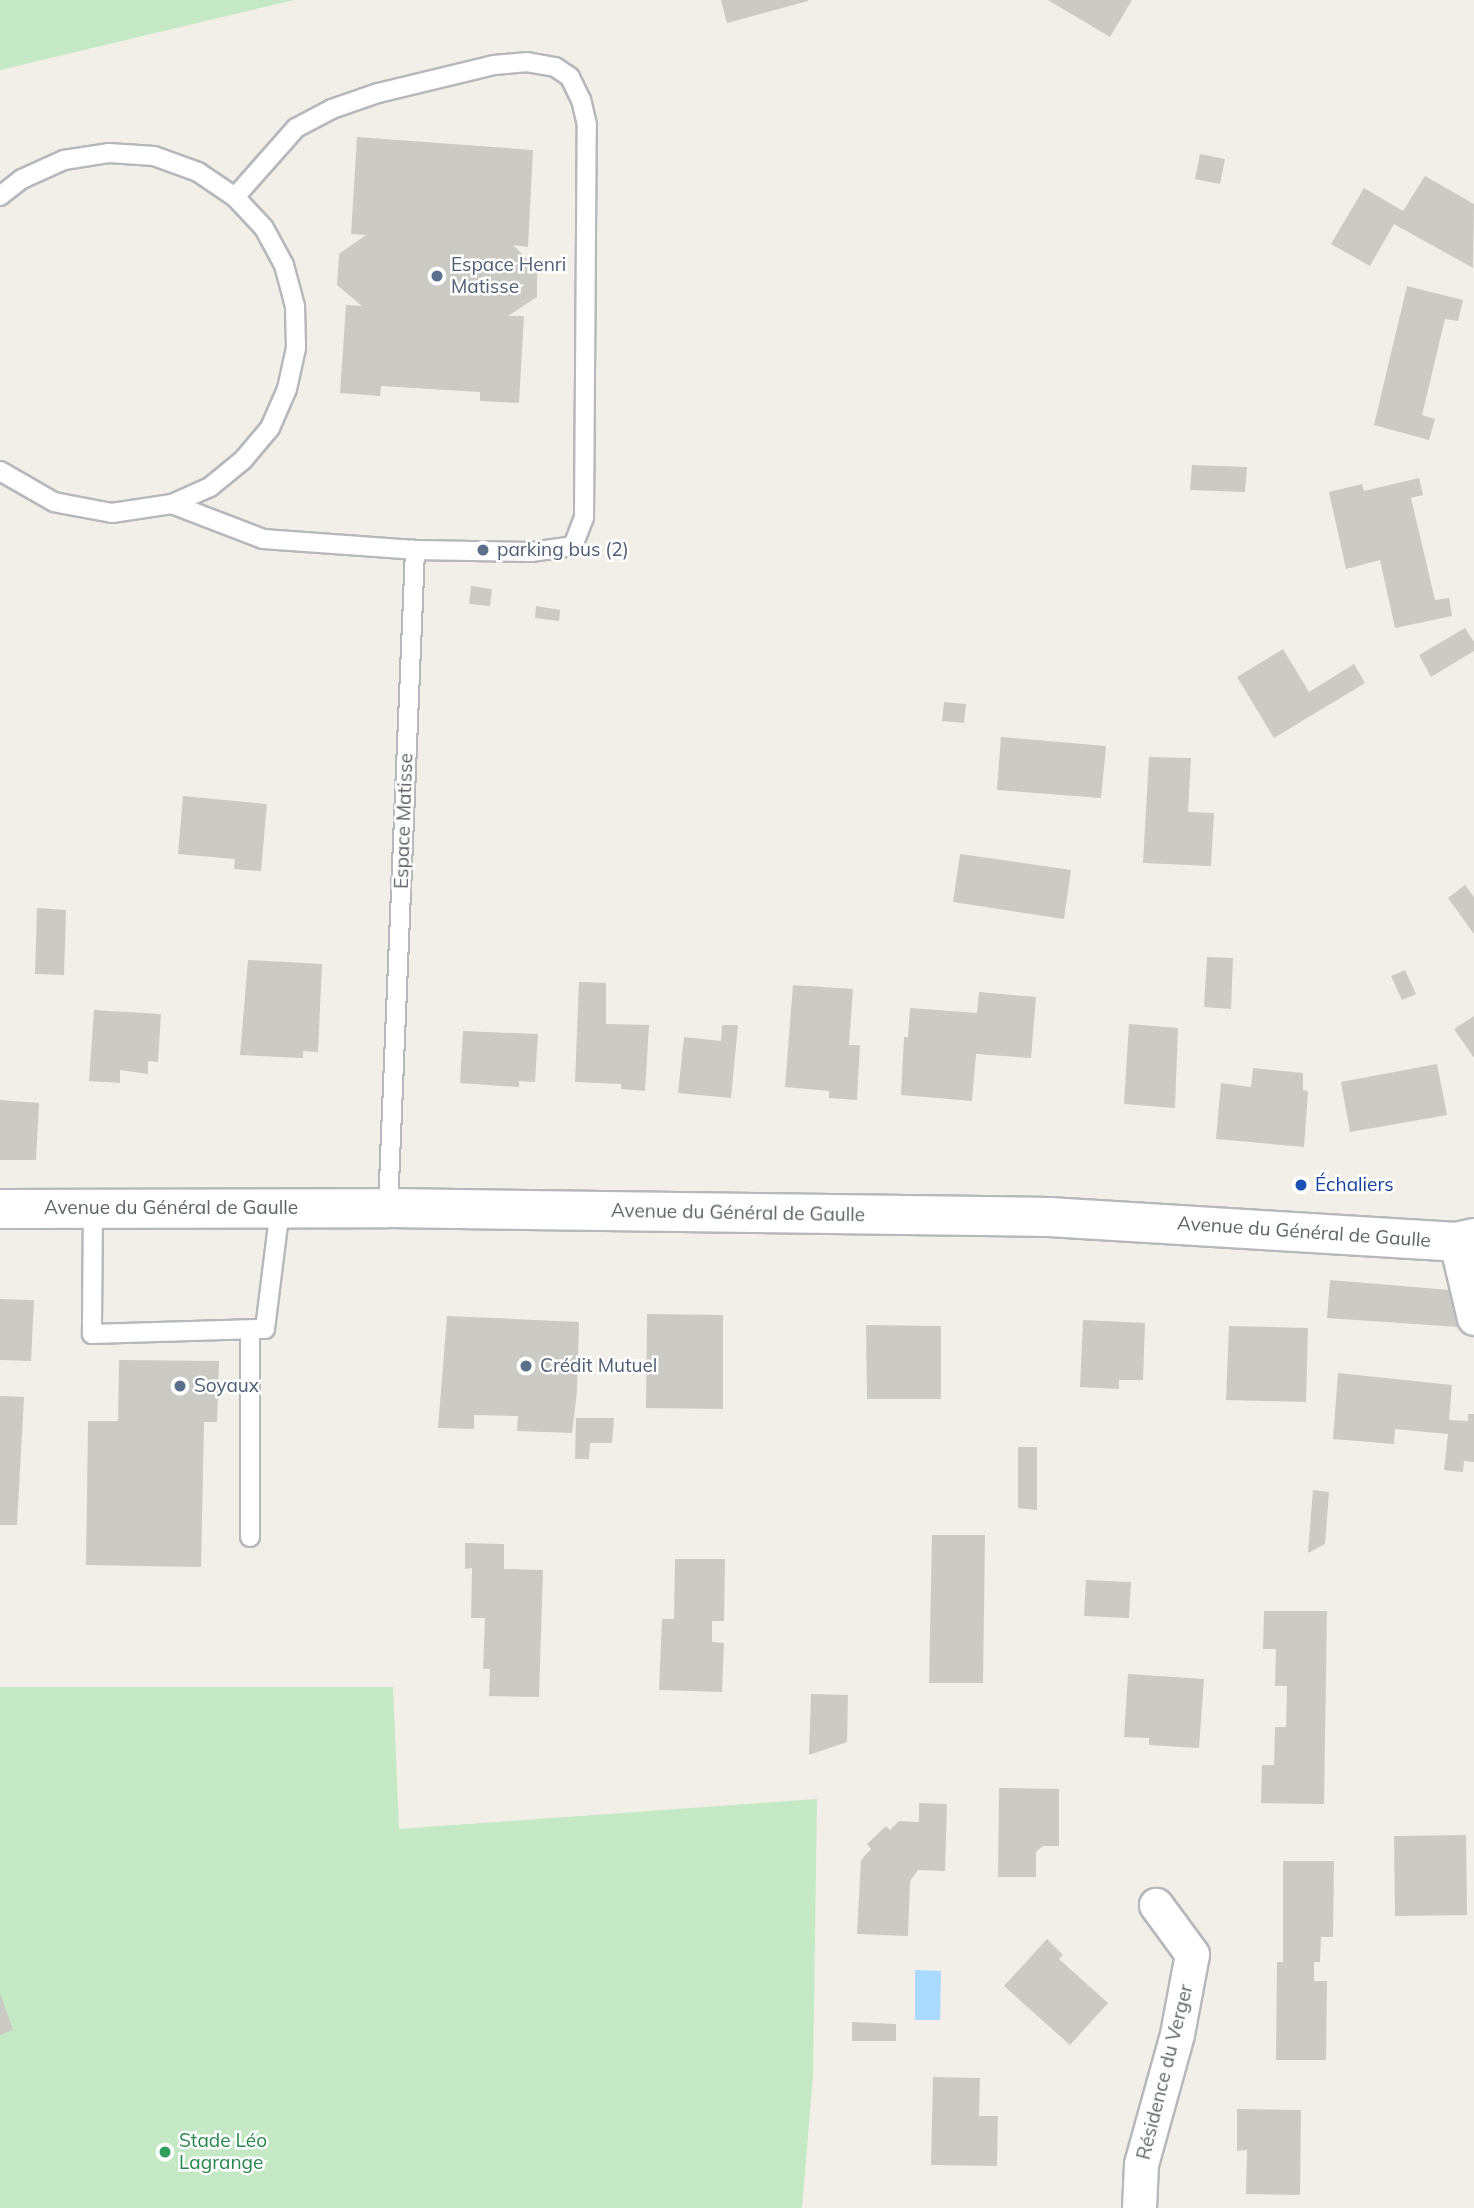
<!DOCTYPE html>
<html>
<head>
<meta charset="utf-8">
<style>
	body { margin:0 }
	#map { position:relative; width:1474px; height:2208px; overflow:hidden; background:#f1efe8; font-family:Mulish,sans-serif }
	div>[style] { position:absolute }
	.green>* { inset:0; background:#c5e8c5 }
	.water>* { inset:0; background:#aadaff }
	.building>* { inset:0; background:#cccac5 }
	.roads { filter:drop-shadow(2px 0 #b5b8bc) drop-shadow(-2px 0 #b5b8bc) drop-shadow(0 2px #b5b8bc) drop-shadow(0 -2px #b5b8bc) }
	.service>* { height:18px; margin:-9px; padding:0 9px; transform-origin:9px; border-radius:9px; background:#fff }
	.minor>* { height:33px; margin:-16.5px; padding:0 16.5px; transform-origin:16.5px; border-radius:16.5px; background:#fff }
	.secondary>* { height:38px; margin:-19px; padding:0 19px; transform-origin:19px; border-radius:19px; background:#fff }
	.dots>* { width:19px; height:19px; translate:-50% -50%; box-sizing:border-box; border:4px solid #fff; border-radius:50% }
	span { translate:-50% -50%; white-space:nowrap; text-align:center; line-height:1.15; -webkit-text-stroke:5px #fff; paint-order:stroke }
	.service-label { font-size:19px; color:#4e5e75 }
	.left { translate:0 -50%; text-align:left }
	.street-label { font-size:19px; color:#5f6368 }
	.transit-label { font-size:19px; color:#164399 }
	.leisure-label { font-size:19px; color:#27864d }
</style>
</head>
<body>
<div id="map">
	<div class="green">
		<i style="clip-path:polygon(0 0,294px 0,0 70px)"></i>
		<i style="clip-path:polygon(0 1687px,393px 1687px,399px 1829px,817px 1799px,813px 2075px,802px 2208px,0 2208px)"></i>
	</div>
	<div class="water">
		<i style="clip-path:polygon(915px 1970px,941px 1971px,940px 2020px,915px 2020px)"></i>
	</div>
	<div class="building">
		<i style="clip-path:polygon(721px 0,808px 0,808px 1px,727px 23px)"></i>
		<i style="clip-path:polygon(1048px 0,1132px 0,1110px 37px)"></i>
		<i style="clip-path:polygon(357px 137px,533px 150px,528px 247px,513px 245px,537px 269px,537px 297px,508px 316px,524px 316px,519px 403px,480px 401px,480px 392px,381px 386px,380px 396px,340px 393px,346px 305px,362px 306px,337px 285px,339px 254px,366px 235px,351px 234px)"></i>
		<i style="clip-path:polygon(1200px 154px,1225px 159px,1220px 184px,1195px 179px)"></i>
		<i style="clip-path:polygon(1425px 176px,1474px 204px,1473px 268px,1394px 224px,1370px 266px,1331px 244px,1364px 188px,1403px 211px)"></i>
		<i style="clip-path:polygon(1407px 286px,1463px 300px,1458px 321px,1445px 319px,1422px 415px,1435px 419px,1429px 440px,1374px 425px)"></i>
		<i style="clip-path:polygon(1192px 465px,1247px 467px,1245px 492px,1190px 490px)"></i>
		<i style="clip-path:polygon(1419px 478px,1423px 495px,1411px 498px,1435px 600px,1449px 598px,1452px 616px,1395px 628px,1380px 560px,1346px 569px,1329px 492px,1362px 484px,1364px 491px)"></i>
		<i style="clip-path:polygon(471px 586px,492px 589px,490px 606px,469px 604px)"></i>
		<i style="clip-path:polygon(536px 606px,560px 610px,559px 621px,535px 618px)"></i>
		<i style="clip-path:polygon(1465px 628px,1474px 642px,1474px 651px,1431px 677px,1419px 655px)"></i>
		<i style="clip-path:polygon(1283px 649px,1309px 692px,1354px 664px,1365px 683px,1274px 738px,1237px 677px)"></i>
		<i style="clip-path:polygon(944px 702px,966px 704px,964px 723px,942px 721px)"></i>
		<i style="clip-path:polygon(1001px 737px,1106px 746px,1101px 798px,997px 790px)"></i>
		<i style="clip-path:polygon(1149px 757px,1191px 758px,1188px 812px,1214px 813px,1211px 866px,1143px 863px)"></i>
		<i style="clip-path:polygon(183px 796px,267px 804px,261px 871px,234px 869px,235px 859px,178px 854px)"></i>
		<i style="clip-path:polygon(960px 854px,1071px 870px,1064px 919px,953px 902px)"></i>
		<i style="clip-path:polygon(1465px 885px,1474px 897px,1474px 934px,1448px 898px)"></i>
		<i style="clip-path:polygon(37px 908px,66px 910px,64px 975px,35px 974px)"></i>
		<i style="clip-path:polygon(1207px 957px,1233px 958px,1231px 1009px,1204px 1007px)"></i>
		<i style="clip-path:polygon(248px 960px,322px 964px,318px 1052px,303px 1051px,303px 1058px,240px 1055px)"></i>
		<i style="clip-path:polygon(1405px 970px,1416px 994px,1402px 1000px,1391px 976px)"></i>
		<i style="clip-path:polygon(579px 982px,606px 983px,606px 1024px,649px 1025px,645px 1091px,621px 1089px,621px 1084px,575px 1082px)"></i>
		<i style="clip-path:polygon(793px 985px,853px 989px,849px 1045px,860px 1045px,857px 1100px,829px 1098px,829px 1091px,785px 1087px)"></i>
		<i style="clip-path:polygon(979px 992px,1036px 997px,1031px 1058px,976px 1054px,972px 1101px,901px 1095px,904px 1037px,908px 1037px,910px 1008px,977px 1013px)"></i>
		<i style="clip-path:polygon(94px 1010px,161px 1014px,158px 1062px,148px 1061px,148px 1074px,120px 1070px,120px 1083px,89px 1081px)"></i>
		<i style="clip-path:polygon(1474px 1016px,1474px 1058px,1454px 1029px)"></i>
		<i style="clip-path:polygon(1129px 1024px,1178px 1028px,1175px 1108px,1124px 1104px)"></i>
		<i style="clip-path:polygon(722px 1025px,738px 1025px,731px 1098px,678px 1093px,684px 1037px,721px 1041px)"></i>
		<i style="clip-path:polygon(463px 1031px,538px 1034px,535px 1082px,519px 1081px,519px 1087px,460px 1083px)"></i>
		<i style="clip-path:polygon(1437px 1064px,1447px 1115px,1350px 1132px,1341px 1082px)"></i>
		<i style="clip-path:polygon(1253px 1068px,1303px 1073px,1303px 1090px,1308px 1091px,1304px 1147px,1216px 1139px,1221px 1083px,1251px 1087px)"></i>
		<i style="clip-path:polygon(0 1100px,39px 1103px,36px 1160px,0 1160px)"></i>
		<i style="clip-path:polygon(1330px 1280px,1450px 1290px,1458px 1327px,1327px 1318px)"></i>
		<i style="clip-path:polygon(0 1299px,34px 1300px,31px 1361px,0 1360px)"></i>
		<i style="clip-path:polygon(647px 1314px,723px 1315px,723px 1409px,646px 1408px)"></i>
		<i style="clip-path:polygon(447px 1316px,579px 1322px,577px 1392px,572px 1433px,517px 1431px,518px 1416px,474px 1415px,474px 1429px,438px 1428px)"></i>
		<i style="clip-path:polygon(1083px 1320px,1145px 1323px,1143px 1380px,1119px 1380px,1119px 1389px,1080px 1387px)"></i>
		<i style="clip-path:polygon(866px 1325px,941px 1326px,941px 1399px,867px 1399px)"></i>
		<i style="clip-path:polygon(1229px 1326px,1308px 1328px,1306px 1402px,1226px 1400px)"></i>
		<i style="clip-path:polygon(119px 1360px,219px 1361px,217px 1422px,204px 1422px,201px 1567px,86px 1565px,88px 1421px,118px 1421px)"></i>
		<i style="clip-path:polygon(1338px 1373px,1452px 1385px,1449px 1420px,1468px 1421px,1468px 1414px,1474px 1414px,1474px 1462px,1464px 1461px,1463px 1472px,1444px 1470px,1448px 1434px,1395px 1429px,1394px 1444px,1333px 1439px)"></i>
		<i style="clip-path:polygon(0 1396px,24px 1397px,17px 1525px,0 1525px)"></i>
		<i style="clip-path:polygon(576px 1418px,614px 1418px,612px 1443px,590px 1443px,589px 1459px,575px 1459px)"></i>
		<i style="clip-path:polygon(1018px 1447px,1037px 1447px,1037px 1510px,1018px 1508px)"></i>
		<i style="clip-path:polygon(1313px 1490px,1329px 1492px,1325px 1544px,1308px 1553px)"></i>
		<i style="clip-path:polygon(932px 1535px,985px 1535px,983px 1683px,929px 1683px)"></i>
		<i style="clip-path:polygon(465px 1543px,504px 1544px,504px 1569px,543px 1570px,539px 1697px,489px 1696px,490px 1669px,483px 1669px,485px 1618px,471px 1618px,472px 1568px,465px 1569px)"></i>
		<i style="clip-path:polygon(675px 1559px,725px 1559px,724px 1621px,712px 1621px,712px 1642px,724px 1643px,722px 1692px,659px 1690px,662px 1619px,674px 1619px)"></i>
		<i style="clip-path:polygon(1086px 1580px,1131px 1582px,1129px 1618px,1084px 1616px)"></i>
		<i style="clip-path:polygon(1264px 1611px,1327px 1611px,1324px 1804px,1261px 1803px,1262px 1765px,1274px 1765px,1275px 1727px,1286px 1727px,1287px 1686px,1275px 1686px,1276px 1649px,1263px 1649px)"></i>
		<i style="clip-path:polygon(1128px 1674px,1204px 1679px,1199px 1748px,1149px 1745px,1149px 1738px,1124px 1737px)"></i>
		<i style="clip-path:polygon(811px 1694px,848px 1695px,847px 1742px,809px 1755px)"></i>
		<i style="clip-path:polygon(999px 1788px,1059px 1789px,1059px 1846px,1043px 1846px,1036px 1852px,1036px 1877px,998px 1877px)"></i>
		<i style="clip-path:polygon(919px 1803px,947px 1804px,945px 1871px,918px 1870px,910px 1881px,908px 1936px,857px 1934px,861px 1860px,871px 1849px,867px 1844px,886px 1826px,890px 1830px,899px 1821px,919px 1822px)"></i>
		<i style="clip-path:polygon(1466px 1835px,1467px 1915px,1395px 1916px,1394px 1836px)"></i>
		<i style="clip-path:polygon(1283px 1861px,1334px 1861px,1333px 1937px,1321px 1937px,1320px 1962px,1314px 1962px,1314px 1981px,1327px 1981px,1326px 2060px,1276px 2060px,1277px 1962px,1283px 1962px)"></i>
		<i style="clip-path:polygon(1047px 1939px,1063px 1955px,1059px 1959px,1108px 2003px,1070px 2045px,1004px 1986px)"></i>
		<i style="clip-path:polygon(0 1993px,13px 2030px,0 2035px)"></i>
		<i style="clip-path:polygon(852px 2022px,896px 2024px,896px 2041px,852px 2041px)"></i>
		<i style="clip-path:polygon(933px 2077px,980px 2078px,979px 2116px,998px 2116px,997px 2166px,931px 2165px)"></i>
		<i style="clip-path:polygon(1237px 2109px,1301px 2110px,1300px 2195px,1246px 2194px,1247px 2150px,1237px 2151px)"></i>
	</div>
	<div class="roads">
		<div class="service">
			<i style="left:0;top:196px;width:28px;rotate:-38deg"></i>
			<i style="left:22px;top:179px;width:46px;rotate:-24.3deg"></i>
			<i style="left:64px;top:160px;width:46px;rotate:-8.8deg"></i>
			<i style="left:109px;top:153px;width:45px;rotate:3.8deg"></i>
			<i style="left:154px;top:156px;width:47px;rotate:20deg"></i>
			<i style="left:198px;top:172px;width:45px;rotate:34deg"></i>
			<i style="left:235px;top:197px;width:42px;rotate:46.9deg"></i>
			<i style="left:264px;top:228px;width:42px;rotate:61.6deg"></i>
			<i style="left:284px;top:265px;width:42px;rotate:75deg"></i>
			<i style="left:295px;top:306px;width:42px;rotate:88.6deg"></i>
			<i style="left:296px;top:348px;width:42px;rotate:102.4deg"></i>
			<i style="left:287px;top:389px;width:43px;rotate:113.6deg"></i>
			<i style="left:270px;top:428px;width:42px;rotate:130.2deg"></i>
			<i style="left:243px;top:460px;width:43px;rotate:140.7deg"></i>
			<i style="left:210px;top:487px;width:42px;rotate:155.9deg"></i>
			<i style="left:172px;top:504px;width:61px;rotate:171.5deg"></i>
			<i style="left:112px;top:513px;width:59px;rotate:-169.3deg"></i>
			<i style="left:54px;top:502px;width:62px;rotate:-150.1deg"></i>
			<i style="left:172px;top:504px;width:97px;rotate:21deg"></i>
			<i style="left:263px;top:539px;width:152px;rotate:4.1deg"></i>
			<i style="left:415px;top:550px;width:116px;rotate:1deg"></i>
			<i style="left:531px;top:552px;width:42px;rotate:-8.1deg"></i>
			<i style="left:573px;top:546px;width:30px;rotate:-69deg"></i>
			<i style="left:584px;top:518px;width:393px;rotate:-89.6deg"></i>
			<i style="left:587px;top:125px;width:26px;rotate:-103deg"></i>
			<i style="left:581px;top:100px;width:25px;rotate:-116deg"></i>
			<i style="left:570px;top:77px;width:18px;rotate:-146deg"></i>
			<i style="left:555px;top:67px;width:27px;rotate:-170deg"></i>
			<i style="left:528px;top:62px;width:34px;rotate:175deg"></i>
			<i style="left:494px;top:65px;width:119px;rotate:166.4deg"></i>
			<i style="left:378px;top:93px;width:49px;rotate:160.8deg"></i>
			<i style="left:332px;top:109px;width:41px;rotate:152.2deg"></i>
			<i style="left:296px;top:128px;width:92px;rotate:131.5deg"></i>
			<i style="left:93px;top:1208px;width:126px;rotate:90.5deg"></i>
			<i style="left:92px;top:1334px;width:173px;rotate:-1.7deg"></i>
			<i style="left:265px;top:1329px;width:121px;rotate:-82.9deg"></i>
			<i style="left:388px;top:1208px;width:659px;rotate:-87.65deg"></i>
			<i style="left:250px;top:1537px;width:207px;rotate:-90deg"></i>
		</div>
		<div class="minor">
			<i style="left:1456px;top:1242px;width:78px;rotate:76.7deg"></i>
			<i style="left:1139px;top:2208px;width:44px;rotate:-87.4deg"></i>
			<i style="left:1141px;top:2164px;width:135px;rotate:-74.5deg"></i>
			<i style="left:1177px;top:2034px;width:81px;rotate:-79.4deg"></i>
			<i style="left:1192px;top:1954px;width:61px;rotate:-126.3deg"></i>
		</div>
		<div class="secondary">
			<i style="left:0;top:1209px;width:388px;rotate:-0.1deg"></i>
			<i style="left:388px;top:1208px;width:661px;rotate:0.78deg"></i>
			<i style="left:1049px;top:1217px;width:408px;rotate:3.5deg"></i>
			<i style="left:1456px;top:1242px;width:18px;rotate:-13deg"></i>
		</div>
	</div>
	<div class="dots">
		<i style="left:437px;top:276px;background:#5c6f8a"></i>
		<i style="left:483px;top:550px;background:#5c6f8a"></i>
		<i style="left:1301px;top:1185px;background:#1a4fb4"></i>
		<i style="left:526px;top:1366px;background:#5c6f8a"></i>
		<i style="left:180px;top:1386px;background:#5c6f8a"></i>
		<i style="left:165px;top:2152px;background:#2e9e5b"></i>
	</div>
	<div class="service-label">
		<span class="left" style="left:451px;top:276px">Espace Henri<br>Matisse</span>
		<span class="left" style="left:497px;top:550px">parking bus (2)</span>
		<span class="left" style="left:540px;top:1366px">Crédit Mutuel</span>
		<span class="left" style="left:194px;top:1386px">Soyaux</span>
	</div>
	<div class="street-label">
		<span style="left:404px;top:821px;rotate:-88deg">Espace Matisse</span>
		<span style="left:171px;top:1208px">Avenue du Général de Gaulle</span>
		<span style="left:738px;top:1213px;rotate:1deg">Avenue du Général de Gaulle</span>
		<span style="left:1304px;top:1232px;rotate:4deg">Avenue du Général de Gaulle</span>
		<span style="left:1165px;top:2072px;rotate:-76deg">Résidence du Verger</span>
	</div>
	<div class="transit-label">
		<span class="left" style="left:1315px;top:1185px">Échaliers</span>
	</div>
	<div class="leisure-label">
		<span class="left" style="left:179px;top:2152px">Stade Léo<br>Lagrange</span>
	</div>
</div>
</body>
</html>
